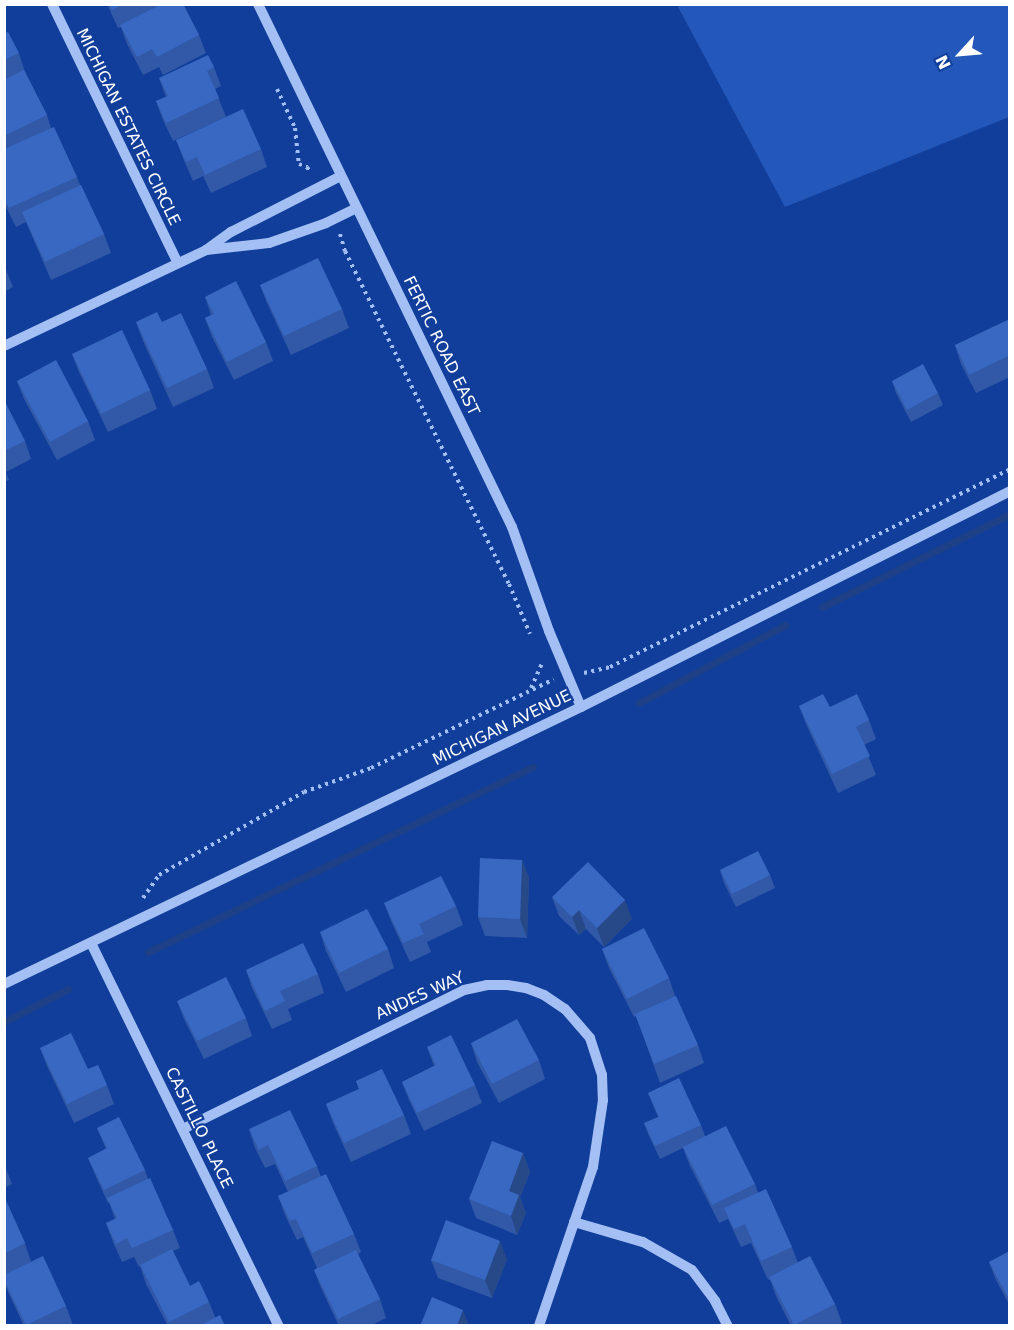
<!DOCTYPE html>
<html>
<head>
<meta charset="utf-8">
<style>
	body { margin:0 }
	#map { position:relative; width:1014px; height:1330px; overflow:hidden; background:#113e9a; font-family:"DejaVu Sans",sans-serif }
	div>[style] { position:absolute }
	.green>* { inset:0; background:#2357b9 }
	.stream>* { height:7px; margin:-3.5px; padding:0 3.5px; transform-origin:3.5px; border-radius:3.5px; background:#1e4086 }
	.path>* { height:4px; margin-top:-2px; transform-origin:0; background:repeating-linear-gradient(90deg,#a3bff4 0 3px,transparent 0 7.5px) }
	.minor>* { height:10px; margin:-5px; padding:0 5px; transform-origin:5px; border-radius:5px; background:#a3bff4 }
	.wall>* { inset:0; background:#3159a7 }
	.shaded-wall>* { inset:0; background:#284988 }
	.building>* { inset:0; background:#3968c2 }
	span { translate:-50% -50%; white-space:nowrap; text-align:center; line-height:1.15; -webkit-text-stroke:4.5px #113e9a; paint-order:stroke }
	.street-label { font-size:16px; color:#fff }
	.frame { position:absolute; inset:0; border:6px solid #fff; pointer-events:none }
	.north { position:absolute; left:930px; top:24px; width:60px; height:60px; -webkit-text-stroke:4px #113e9a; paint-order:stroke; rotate:244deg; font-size:16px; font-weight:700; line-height:24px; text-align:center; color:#fff }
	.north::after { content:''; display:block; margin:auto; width:21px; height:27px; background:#fff; clip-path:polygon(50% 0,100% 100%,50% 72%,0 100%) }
</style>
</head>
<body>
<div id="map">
	<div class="green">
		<i style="clip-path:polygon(677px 5px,1009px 5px,1009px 117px,785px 207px)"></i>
	</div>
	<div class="stream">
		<i style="left:822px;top:607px;width:210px;rotate:-26.3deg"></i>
		<i style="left:639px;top:703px;width:166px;rotate:-28.1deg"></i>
		<i style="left:148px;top:952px;width:427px;rotate:-25.7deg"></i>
		<i style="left:4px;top:1022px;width:72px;rotate:-27.3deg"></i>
	</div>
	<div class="path">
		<i style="left:277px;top:89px;width:43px;rotate:65.2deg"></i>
		<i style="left:295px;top:128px;width:36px;rotate:84deg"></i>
		<i style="left:299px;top:164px;width:9px;rotate:21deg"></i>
		<i style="left:307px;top:167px;width:7px;rotate:56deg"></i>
		<i style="left:340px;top:234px;width:18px;rotate:74deg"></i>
		<i style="left:345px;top:251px;width:371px;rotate:63.8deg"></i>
		<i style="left:509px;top:584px;width:54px;rotate:67.2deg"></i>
		<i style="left:584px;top:673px;width:27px;rotate:-13deg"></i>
		<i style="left:610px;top:667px;width:446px;rotate:-26.3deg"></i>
		<i style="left:531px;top:688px;width:27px;rotate:-66deg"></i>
		<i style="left:143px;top:898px;width:28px;rotate:-55deg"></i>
		<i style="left:159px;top:875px;width:167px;rotate:-29.8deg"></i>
		<i style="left:304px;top:792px;width:71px;rotate:-19.7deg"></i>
		<i style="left:371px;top:768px;width:203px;rotate:-25.9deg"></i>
	</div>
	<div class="minor">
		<i style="left:52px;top:4px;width:287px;rotate:64.1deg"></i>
		<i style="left:258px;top:4px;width:581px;rotate:64.1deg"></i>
		<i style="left:512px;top:527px;width:110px;rotate:70.4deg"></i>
		<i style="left:549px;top:631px;width:82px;rotate:67.2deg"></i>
		<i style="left:206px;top:250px;width:63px;rotate:-6.3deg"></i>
		<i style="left:269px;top:243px;width:60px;rotate:-19.3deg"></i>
		<i style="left:326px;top:223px;width:34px;rotate:-26deg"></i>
		<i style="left:4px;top:346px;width:224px;rotate:-25.4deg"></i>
		<i style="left:206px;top:250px;width:31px;rotate:-36deg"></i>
		<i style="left:231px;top:232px;width:123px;rotate:-27deg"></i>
		<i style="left:91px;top:943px;width:427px;rotate:63.9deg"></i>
		<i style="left:4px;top:984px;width:640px;rotate:-25.64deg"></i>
		<i style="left:581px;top:707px;width:480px;rotate:-26.7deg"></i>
		<i style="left:183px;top:1129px;width:313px;rotate:-26.3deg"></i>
		<i style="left:464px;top:990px;width:24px;rotate:-12deg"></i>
		<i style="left:487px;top:985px;width:20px"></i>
		<i style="left:507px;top:985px;width:19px;rotate:9deg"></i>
		<i style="left:526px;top:988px;width:19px;rotate:21deg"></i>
		<i style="left:544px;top:995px;width:25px;rotate:34deg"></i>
		<i style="left:565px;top:1009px;width:38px;rotate:49deg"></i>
		<i style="left:590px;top:1038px;width:39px;rotate:72deg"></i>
		<i style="left:602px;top:1075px;width:25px;rotate:88deg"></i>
		<i style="left:603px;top:1100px;width:68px;rotate:98.5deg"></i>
		<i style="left:593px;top:1167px;width:168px;rotate:108.8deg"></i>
		<i style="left:574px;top:1222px;width:72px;rotate:16.2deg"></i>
		<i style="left:643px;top:1242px;width:56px;rotate:29.7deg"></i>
		<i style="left:692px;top:1270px;width:39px;rotate:53deg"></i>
		<i style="left:715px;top:1301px;width:28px;rotate:63deg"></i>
	</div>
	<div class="wall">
		<i style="clip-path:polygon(107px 4px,183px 4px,199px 35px,206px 53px,163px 75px,159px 67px,143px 75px,127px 44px,121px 27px,118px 28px)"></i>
		<i style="clip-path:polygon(4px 33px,19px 53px,25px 72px,47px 115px,51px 128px,77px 177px,80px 185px,104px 234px,111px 253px,51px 280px,26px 222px,16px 227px,4px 203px)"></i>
		<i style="clip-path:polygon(214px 67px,221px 86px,215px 89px,226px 117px,173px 141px,163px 120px,156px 101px,166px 97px,159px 78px)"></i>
		<i style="clip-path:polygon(176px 140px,261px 149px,267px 167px,211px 193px,203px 176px,193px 181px,183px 158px)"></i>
		<i style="clip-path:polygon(4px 265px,13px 287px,4px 292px)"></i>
		<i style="clip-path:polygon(260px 285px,342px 309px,349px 328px,291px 355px,267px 303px)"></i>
		<i style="clip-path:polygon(205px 297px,266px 342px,273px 361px,234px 380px,212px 337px,205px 318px,211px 315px)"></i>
		<i style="clip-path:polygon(1010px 319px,1010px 377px,976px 393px,961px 364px,955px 345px)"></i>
		<i style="clip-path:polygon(136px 322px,162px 322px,207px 369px,214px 388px,173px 407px,143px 341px)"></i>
		<i style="clip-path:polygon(72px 354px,150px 390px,157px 409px,108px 432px,79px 372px)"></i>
		<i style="clip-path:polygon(17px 381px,88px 421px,95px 440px,57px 460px,24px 399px)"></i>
		<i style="clip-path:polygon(892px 381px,938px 393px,943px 405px,911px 422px,896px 393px)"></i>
		<i style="clip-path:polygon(4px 400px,25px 441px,31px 459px,6px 472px,9px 480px,4px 482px)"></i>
		<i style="clip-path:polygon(799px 706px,830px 707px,869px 720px,876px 739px,864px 745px,876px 775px,838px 793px,806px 724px)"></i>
		<i style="clip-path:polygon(522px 860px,529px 878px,527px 938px,485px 936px,478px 917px)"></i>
		<i style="clip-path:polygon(720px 870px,770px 875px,775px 888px,736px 907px,724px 883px)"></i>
		<i style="clip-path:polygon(552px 897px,632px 919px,604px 947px,586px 929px,579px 935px,559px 916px)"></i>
		<i style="clip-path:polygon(384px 903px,456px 906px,463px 925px,427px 942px,431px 952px,410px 962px,391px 921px)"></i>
		<i style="clip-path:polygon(320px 932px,388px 949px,394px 968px,346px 992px,326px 951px)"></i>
		<i style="clip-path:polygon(602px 949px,669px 978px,675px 996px,698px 1045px,704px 1063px,660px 1083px,636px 1016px,634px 1017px,609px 968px)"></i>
		<i style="clip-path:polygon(246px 970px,318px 974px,324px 993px,288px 1009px,292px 1020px,272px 1029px,252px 988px)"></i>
		<i style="clip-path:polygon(177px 1001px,246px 1018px,252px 1036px,204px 1059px,184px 1019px)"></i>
		<i style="clip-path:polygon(471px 1043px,539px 1060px,545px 1079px,499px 1103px,477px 1062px)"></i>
		<i style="clip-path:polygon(427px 1047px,475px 1085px,482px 1103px,424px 1131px,409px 1100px,402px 1082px,434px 1066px)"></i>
		<i style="clip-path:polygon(40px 1048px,88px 1069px,107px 1085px,114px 1104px,74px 1123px,47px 1066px)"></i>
		<i style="clip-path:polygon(356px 1081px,404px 1115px,411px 1134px,351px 1162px,333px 1123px,326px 1104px,359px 1089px)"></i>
		<i style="clip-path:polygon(648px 1093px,701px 1125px,705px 1136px,755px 1184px,758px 1193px,792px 1247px,798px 1263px,835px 1304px,842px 1323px,836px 1326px,791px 1326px,776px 1296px,770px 1279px,768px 1280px,751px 1243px,741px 1247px,728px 1219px,719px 1223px,690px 1166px,683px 1148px,660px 1159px,649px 1136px,644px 1123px,658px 1117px)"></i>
		<i style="clip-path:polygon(97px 1128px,145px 1170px,148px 1179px,173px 1230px,180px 1248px,173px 1251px,190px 1286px,209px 1302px,215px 1317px,225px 1326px,168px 1326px,146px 1284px,140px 1266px,139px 1267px,134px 1257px,122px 1262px,113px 1242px,106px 1223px,115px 1219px,109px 1202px,108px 1203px,93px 1170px,88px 1158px,106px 1149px)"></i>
		<i style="clip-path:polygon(249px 1129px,317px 1166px,321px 1177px,354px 1234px,361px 1252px,358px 1254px,380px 1299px,386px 1318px,370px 1326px,339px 1326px,321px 1288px,314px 1270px,317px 1268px,303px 1237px,297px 1240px,285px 1215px,278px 1196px,288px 1192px,275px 1164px,265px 1168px,255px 1148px)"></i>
		<i style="clip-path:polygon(523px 1153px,530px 1172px,520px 1197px,526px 1213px,517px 1235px,476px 1218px,469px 1199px)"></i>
		<i style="clip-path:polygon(4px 1164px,12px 1184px,4px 1188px)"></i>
		<i style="clip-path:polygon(4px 1196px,25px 1243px,31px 1262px,66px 1306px,73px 1325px,71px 1326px,24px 1326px,9px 1294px,4px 1282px)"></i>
		<i style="clip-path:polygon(1010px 1251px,1010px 1306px,996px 1280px,989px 1262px)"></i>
		<i style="clip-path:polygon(507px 1259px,492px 1298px,438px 1278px,431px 1260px)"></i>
	</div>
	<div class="shaded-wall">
		<i style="clip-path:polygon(522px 860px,529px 878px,527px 938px,520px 919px)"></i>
		<i style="clip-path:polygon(625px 900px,632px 919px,604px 947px,597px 928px)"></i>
		<i style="clip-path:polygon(579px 910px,586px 929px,579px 935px,572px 917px)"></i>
		<i style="clip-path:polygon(523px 1153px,530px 1172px,520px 1197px,526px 1213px,517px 1235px,511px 1216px,509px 1191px)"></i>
		<i style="clip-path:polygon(500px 1241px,507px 1259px,492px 1298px,485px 1280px)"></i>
		<i style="clip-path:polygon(463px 1310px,468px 1323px,466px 1326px,457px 1326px)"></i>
	</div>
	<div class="building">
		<i style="clip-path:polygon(109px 4px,123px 4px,112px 10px)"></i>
		<i style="clip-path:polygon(162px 4px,183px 4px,199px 35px,157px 57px,152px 49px,137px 57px,120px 25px)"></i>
		<i style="clip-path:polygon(8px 32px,19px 53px,4px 60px,4px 33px)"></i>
		<i style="clip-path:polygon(208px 55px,214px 67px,207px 71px,219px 98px,166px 123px,156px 101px,168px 96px,159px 78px)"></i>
		<i style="clip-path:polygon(24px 70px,47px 115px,4px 136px,4px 80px)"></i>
		<i style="clip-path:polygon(243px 109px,261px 149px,205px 175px,197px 157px,186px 162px,176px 140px)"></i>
		<i style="clip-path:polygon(54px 127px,77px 177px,9px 208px,4px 199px,4px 149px)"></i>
		<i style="clip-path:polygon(81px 185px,104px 234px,45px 262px,22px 212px)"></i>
		<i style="clip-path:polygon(318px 258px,342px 309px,284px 336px,260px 285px)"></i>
		<i style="clip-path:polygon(236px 281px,266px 342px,227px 362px,205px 318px,214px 314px,205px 297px)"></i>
		<i style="clip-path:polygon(157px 312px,162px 322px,181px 313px,207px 369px,167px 388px,136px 322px)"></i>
		<i style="clip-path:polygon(1010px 319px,1010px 355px,969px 375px,955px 345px)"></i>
		<i style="clip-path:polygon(122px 330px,150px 390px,101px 414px,72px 354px)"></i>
		<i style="clip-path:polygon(56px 360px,88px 421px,50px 442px,17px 381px)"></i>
		<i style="clip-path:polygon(923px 364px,938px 393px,907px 410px,892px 381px)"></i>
		<i style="clip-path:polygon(4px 400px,25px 441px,4px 451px)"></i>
		<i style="clip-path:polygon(823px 694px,830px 707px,857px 694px,869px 720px,856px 727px,870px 756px,832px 774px,799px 706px)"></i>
		<i style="clip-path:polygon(758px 851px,770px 875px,732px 894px,720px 870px)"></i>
		<i style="clip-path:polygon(480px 858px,522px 860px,520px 919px,478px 917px)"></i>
		<i style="clip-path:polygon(588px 862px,625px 900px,597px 928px,579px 910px,572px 917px,552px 897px)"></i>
		<i style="clip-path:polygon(441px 876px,456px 906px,419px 924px,424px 934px,403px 943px,384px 903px)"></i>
		<i style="clip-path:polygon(367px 909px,388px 949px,339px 973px,320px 932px)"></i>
		<i style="clip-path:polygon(644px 928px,669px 978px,627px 999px,602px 949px)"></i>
		<i style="clip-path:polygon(303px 943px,318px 974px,280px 991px,285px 1001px,265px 1011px,246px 970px)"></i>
		<i style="clip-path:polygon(226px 977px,246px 1018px,197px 1041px,177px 1001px)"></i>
		<i style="clip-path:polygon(676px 996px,698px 1045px,654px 1064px,635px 1014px)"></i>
		<i style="clip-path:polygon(517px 1019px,539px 1060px,492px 1084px,471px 1043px)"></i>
		<i style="clip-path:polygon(71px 1033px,88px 1069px,98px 1065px,107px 1085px,67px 1104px,40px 1048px)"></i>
		<i style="clip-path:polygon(451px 1035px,475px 1085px,417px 1113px,402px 1082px,436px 1065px,427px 1047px)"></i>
		<i style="clip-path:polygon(382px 1069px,404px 1115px,344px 1143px,326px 1104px,359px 1089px,356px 1081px)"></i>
		<i style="clip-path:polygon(679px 1078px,701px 1125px,655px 1146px,644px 1123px,659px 1117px,648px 1093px)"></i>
		<i style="clip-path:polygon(290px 1110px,317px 1166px,285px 1181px,268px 1145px,259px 1150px,249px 1129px)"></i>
		<i style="clip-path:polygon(119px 1117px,145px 1170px,104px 1190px,88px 1158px,107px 1148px,97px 1128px)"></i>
		<i style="clip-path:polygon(726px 1126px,755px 1184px,712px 1205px,683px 1147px)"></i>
		<i style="clip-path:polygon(492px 1141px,523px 1153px,509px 1191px,519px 1195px,511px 1216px,469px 1199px)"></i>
		<i style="clip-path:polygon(326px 1174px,354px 1234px,312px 1253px,296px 1219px,290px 1221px,278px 1196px)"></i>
		<i style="clip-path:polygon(150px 1178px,173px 1230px,132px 1248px,127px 1238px,116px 1244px,106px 1223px,117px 1218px,107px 1198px)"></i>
		<i style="clip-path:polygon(766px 1189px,792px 1247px,761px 1261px,745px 1224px,734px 1229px,724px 1208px)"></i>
		<i style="clip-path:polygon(4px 1196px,25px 1243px,4px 1254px)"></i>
		<i style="clip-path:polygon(446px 1220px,500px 1241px,485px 1280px,431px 1260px)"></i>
		<i style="clip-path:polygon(172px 1249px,190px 1286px,199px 1281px,209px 1302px,169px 1322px,140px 1265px)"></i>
		<i style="clip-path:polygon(356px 1250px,380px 1299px,338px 1319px,314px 1270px)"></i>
		<i style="clip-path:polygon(1010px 1251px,1010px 1301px,989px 1262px)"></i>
		<i style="clip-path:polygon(43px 1256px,66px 1306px,26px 1325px,4px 1280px,4px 1275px)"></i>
		<i style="clip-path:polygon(810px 1256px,835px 1304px,794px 1325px,769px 1277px)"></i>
		<i style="clip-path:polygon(432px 1297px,463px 1310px,457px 1326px,420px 1326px)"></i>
		<i style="clip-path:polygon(220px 1315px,225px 1326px,199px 1326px)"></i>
	</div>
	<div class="street-label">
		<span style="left:128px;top:127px;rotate:64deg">MICHIGAN ESTATES CIRCLE</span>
		<span style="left:441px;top:346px;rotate:64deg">FERTIC ROAD EAST</span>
		<span style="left:502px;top:728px;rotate:-26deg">MICHIGAN AVENUE</span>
		<span style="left:420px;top:996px;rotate:-24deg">ANDES WAY</span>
		<span style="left:199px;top:1128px;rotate:64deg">CASTILLO PLACE</span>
	</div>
	<div class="frame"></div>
	<div class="north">N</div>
</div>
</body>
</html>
